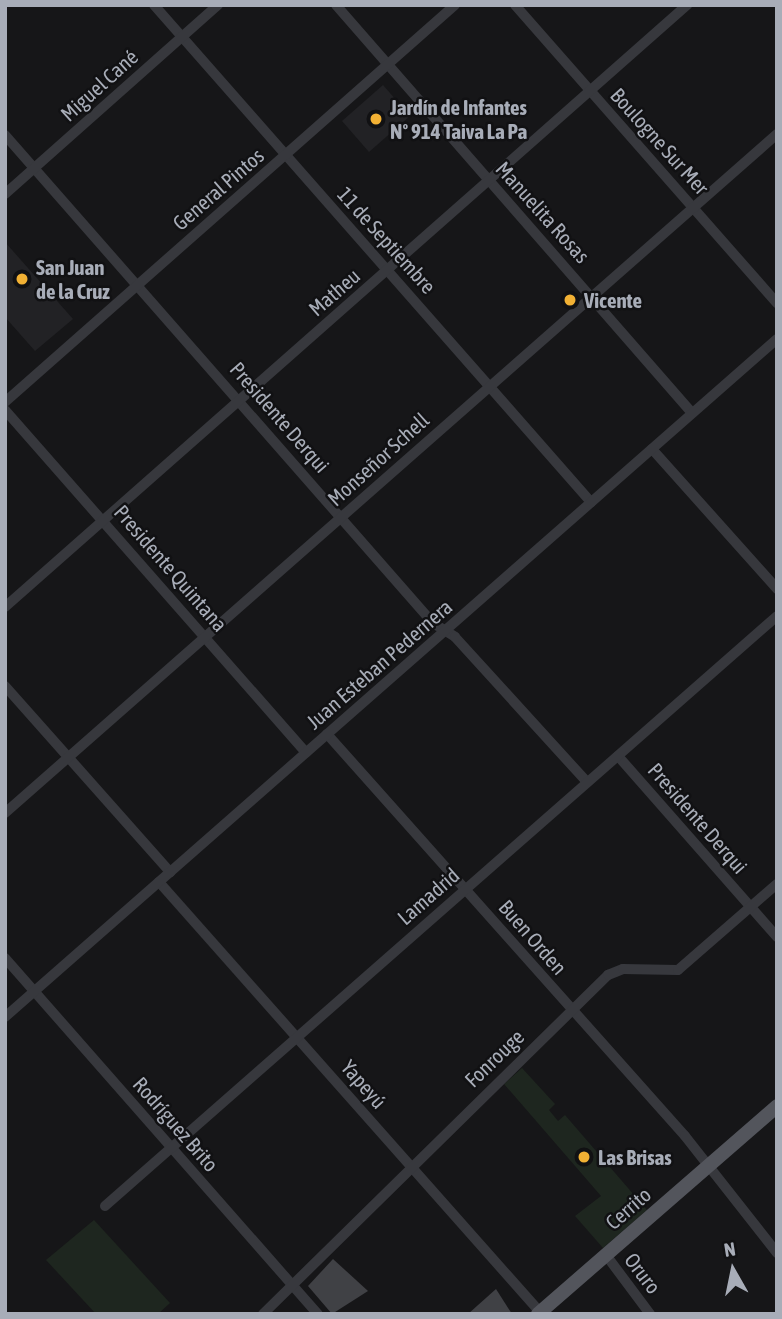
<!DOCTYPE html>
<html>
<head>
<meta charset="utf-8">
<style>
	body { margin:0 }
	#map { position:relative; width:782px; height:1319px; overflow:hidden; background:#161618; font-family:"Asap Condensed",sans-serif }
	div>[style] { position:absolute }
	.built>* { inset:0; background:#222225 }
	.green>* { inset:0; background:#1e261f }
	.building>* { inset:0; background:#404145 }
	.minor>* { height:10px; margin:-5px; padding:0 5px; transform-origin:5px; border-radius:5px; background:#37383d }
	.major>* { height:14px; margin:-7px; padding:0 7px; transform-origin:7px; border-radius:7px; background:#53555c }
	.dots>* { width:19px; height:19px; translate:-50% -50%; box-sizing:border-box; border:4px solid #111113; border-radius:50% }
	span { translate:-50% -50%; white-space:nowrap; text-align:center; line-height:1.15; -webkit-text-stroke:5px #111113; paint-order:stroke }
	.street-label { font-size:21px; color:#a8adb8 }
	.poi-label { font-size:21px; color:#a8adb8; font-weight:700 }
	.left { translate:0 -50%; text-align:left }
	.frame { position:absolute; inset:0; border:7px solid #a8adb8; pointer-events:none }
	.north { position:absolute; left:698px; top:1235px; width:70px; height:70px; -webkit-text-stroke:5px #111113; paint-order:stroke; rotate:351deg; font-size:19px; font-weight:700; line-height:28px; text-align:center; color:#a8adb8 }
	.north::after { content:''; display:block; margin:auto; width:24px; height:32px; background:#a8adb8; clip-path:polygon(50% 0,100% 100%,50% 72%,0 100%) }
</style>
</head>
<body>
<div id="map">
	<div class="built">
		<i style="clip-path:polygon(383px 85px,410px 116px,369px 152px,342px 121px)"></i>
		<i style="clip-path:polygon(5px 242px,73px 319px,35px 351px,5px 317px)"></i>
	</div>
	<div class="green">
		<i style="clip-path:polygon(522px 1068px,555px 1104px,549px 1110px,558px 1121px,565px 1115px,647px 1210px,603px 1248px,575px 1216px,601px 1196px,504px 1084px)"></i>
		<i style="clip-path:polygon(94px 1220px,170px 1303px,158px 1314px,96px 1314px,46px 1260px)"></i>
	</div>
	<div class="building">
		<i style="clip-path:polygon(333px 1259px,368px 1291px,332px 1314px,308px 1286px)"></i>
		<i style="clip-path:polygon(496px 1289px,512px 1314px,468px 1314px)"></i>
	</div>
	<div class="minor">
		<i style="left:154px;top:5px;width:662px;rotate:48.68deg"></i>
		<i style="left:336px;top:5px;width:541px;rotate:48.89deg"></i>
		<i style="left:515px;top:5px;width:397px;rotate:48.7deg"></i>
		<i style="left:5px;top:135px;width:649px;rotate:48.75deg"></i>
		<i style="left:433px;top:623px;width:26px;rotate:32deg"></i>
		<i style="left:455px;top:637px;width:195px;rotate:47.7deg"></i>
		<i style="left:5px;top:194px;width:285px;rotate:-41.6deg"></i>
		<i style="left:5px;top:402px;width:600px;rotate:-41.42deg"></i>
		<i style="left:5px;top:410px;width:456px;rotate:48.7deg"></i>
		<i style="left:652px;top:449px;width:188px;rotate:48.2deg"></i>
		<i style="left:5px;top:607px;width:910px;rotate:-41.43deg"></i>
		<i style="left:5px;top:686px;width:249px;rotate:48.4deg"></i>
		<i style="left:327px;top:734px;width:538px;rotate:48.31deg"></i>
		<i style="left:685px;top:1136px;width:149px;rotate:51.8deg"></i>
		<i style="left:618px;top:756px;width:241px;rotate:48.7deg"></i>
		<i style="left:5px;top:813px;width:1028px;rotate:-41.33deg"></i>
		<i style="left:159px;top:882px;width:575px;rotate:48.46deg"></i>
		<i style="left:5px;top:958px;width:474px;rotate:48.7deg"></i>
		<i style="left:5px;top:1017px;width:1027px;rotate:-41.29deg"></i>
		<i style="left:105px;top:1206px;width:894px;rotate:-41.28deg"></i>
		<i style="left:606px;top:1255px;width:74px;rotate:53.3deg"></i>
		<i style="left:263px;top:1314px;width:484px;rotate:-44.5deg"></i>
		<i style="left:608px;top:975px;width:16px;rotate:-22deg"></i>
		<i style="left:623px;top:969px;width:55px;rotate:1deg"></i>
		<i style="left:678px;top:970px;width:131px;rotate:-41deg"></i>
	</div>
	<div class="major">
		<i style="left:538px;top:1314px;width:317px;rotate:-41deg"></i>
	</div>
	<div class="dots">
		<i style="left:376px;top:119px;background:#f2b134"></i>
		<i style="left:22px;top:279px;background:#f2b134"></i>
		<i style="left:570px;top:300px;background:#f2b134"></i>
		<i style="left:584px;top:1157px;background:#f2b134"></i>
	</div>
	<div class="street-label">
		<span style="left:99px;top:85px;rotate:-42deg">Miguel Cané</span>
		<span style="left:660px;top:141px;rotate:48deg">Boulogne Sur Mer</span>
		<span style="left:218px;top:189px;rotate:-41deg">General Pintos</span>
		<span style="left:543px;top:212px;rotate:48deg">Manuelita Rosas</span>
		<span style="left:387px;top:240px;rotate:48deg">11 de Septiembre</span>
		<span style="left:334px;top:292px;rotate:-41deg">Matheu</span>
		<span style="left:280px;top:417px;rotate:49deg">Presidente Derqui</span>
		<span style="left:378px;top:459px;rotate:-42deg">Monseñor Schell</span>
		<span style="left:171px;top:568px;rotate:49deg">Presidente Quintana</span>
		<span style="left:379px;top:664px;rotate:-41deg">Juan Esteban Pedernera</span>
		<span style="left:698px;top:818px;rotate:49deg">Presidente Derqui</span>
		<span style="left:428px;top:896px;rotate:-41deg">Lamadrid</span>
		<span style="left:533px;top:937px;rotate:49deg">Buen Orden</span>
		<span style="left:494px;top:1058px;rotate:-44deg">Fonrouge</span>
		<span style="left:364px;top:1084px;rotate:49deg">Yapeyú</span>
		<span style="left:176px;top:1124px;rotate:49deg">Rodríguez Brito</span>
		<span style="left:628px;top:1208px;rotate:-41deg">Cerrito</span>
		<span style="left:643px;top:1273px;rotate:53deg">Oruro</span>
	</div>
	<div class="poi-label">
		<span class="left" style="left:390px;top:119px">Jardín de Infantes<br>Nº 914 Taiva La Pa</span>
		<span class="left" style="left:36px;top:279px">San Juan<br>de la Cruz</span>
		<span class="left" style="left:584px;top:300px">Vicente</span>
		<span class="left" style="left:598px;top:1157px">Las Brisas</span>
	</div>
	<div class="frame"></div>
	<div class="north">N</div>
</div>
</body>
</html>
